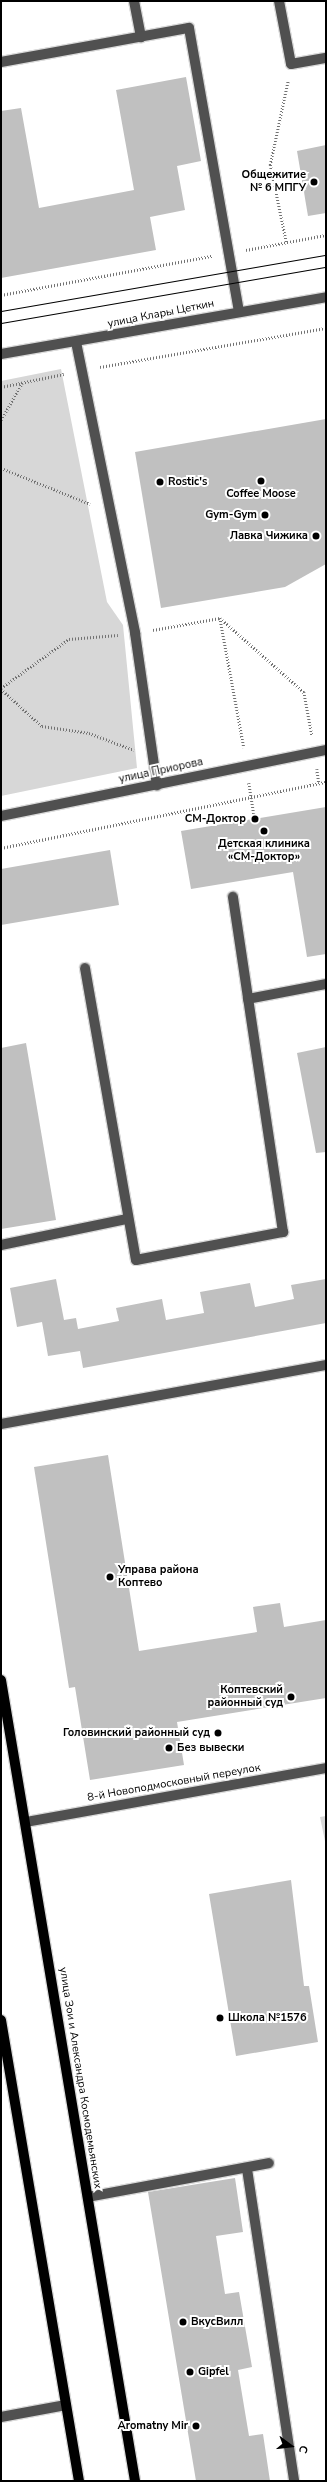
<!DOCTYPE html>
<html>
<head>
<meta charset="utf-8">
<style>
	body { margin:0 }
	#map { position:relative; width:327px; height:2482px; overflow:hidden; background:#fff; font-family:"Nunito Sans",sans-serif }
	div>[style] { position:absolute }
	.green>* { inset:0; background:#d7d7d7 }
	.building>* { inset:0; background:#c0c0c0 }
	.path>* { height:2.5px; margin-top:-1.25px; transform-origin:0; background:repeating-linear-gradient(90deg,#727272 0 1px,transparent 0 3px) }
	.roads { filter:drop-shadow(1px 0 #dbdbdb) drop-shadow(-1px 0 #dbdbdb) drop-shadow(0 1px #dbdbdb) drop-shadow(0 -1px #dbdbdb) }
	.minor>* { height:10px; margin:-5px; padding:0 5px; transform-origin:5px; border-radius:5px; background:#505050 }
	.major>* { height:10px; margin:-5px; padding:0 5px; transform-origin:5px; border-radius:5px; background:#000 }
	.tram>* { height:1px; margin:-0.5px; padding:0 0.5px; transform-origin:0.5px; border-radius:0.5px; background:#000 }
	.dots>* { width:11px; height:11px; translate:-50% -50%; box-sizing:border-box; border:2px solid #fff; border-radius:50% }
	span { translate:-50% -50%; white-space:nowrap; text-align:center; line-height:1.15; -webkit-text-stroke:4px #fff; paint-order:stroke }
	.poi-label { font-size:11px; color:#000; font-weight:700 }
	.right { translate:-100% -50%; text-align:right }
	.left { translate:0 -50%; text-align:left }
	.street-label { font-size:11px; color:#000 }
	.frame { position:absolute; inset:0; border:2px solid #000; pointer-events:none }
	.north { position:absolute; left:271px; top:2426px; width:40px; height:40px; -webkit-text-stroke:3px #fff; paint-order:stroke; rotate:105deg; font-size:11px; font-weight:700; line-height:16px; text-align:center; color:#000 }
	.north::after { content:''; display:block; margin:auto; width:14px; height:18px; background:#000; clip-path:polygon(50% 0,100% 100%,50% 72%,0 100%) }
</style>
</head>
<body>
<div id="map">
	<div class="green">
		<i style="clip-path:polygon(61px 369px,107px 602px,123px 625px,137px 768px,1px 796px,1px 381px)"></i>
		<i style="clip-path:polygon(326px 1816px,326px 1846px,320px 1817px)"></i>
	</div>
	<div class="building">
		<i style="clip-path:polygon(186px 77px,201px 161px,177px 166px,185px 210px,150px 217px,156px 250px,1px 278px,1px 111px,21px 108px,39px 208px,134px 190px,116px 90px)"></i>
		<i style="clip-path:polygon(326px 145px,326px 213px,308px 216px,297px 151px)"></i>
		<i style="clip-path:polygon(326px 419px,326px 564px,285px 587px,161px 608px,135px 452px)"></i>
		<i style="clip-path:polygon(326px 807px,326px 954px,307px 957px,293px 872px,191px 889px,181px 831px)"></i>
		<i style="clip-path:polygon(110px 850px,119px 905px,1px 925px,1px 869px)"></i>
		<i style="clip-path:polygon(26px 1043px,56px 1220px,1px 1229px,1px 1048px)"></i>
		<i style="clip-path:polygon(326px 1047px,326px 1152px,316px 1153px,297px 1053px)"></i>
		<i style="clip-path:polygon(56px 1279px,64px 1320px,76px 1318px,78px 1329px,119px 1321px,116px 1308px,162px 1299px,166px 1320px,204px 1313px,200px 1292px,250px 1283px,255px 1307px,294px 1299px,291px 1285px,326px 1279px,326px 1323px,83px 1368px,80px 1351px,48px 1356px,42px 1322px,17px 1327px,10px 1288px)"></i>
		<i style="clip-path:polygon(108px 1455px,139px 1651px,257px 1632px,253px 1607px,280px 1603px,284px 1627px,326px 1620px,326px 1698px,177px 1722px,184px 1765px,90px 1780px,75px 1687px,69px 1688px,34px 1467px)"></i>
		<i style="clip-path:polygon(291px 1880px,304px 1986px,309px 1986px,318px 2042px,236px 2056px,209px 1894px)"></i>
		<i style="clip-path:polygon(235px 2178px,243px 2232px,216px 2236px,225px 2294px,239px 2292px,252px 2367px,238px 2370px,249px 2436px,263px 2434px,270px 2481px,196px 2481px,148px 2192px)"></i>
	</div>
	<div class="path">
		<i style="left:286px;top:242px;width:79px;rotate:-101.7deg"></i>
		<i style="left:270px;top:165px;width:87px;rotate:-78deg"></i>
		<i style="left:246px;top:250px;width:81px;rotate:-10.6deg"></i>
		<i style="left:1px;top:295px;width:215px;rotate:-10.5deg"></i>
		<i style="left:100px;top:367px;width:229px;rotate:-9.8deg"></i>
		<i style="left:1px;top:387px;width:64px;rotate:-11.7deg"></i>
		<i style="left:1px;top:420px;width:43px;rotate:-60.4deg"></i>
		<i style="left:1px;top:468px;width:96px;rotate:22deg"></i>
		<i style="left:220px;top:618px;width:112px;rotate:41.4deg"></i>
		<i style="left:304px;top:692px;width:44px;rotate:79.5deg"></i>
		<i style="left:153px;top:630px;width:68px;rotate:-10.2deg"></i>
		<i style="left:220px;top:618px;width:132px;rotate:79.5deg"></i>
		<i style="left:1px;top:688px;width:84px;rotate:-35.8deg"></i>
		<i style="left:69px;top:639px;width:49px;rotate:-4.7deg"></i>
		<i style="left:1px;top:689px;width:55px;rotate:42.1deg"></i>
		<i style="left:42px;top:726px;width:48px;rotate:8.5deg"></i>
		<i style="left:89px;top:733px;width:48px;rotate:20.7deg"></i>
		<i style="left:317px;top:769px;width:14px;rotate:82deg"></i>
		<i style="left:249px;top:783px;width:36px;rotate:81deg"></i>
		<i style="left:1px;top:848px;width:332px;rotate:-11.5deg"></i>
	</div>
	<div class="roads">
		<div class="minor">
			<i style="left:134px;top:1px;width:37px;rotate:79deg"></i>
			<i style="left:279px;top:1px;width:64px;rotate:79.2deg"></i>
			<i style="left:291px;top:64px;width:36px;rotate:-10deg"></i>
			<i style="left:1px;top:62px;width:191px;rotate:-10.3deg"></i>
			<i style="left:189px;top:28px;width:288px;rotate:80deg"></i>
			<i style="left:76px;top:342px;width:297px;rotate:78.5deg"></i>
			<i style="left:135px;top:633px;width:154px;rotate:81.8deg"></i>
			<i style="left:1px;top:354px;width:330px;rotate:-9.9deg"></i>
			<i style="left:1px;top:816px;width:332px;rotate:-11.5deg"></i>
			<i style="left:85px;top:968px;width:296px;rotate:80.1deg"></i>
			<i style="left:136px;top:1260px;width:150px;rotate:-10.8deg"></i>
			<i style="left:283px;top:1232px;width:339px;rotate:-98.5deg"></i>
			<i style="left:248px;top:999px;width:79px;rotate:-10.9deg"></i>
			<i style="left:1px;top:1245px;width:129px;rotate:-11.7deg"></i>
			<i style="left:1px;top:1424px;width:330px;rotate:-10.3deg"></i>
			<i style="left:26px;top:1822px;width:305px;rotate:-10.2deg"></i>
			<i style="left:247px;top:2169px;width:316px;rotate:81.4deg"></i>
			<i style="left:88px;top:2197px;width:184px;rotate:-10.6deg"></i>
			<i style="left:1px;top:2417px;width:66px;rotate:-10.5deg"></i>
		</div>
		<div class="major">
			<i style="left:1px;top:1680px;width:812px;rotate:80.5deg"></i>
			<i style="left:1px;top:2020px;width:468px;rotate:80.4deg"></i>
		</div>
	</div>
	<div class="tram">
		<i style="left:1px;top:311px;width:330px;rotate:-9.8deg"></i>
		<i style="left:1px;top:323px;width:330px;rotate:-9.8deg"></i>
	</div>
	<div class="dots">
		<i style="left:314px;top:182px;background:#000"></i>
		<i style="left:261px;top:481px;background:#000"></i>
		<i style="left:160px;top:482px;background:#000"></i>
		<i style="left:265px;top:515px;background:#000"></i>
		<i style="left:316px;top:536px;background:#000"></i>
		<i style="left:255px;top:819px;background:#000"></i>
		<i style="left:264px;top:831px;background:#000"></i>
		<i style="left:110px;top:1577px;background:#000"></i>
		<i style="left:291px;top:1697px;background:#000"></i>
		<i style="left:218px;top:1733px;background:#000"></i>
		<i style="left:169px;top:1748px;background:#000"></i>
		<i style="left:220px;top:2018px;background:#000"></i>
		<i style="left:183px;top:2322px;background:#000"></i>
		<i style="left:190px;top:2372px;background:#000"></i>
		<i style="left:196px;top:2426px;background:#000"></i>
	</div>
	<div class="poi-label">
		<span class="right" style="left:306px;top:182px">Общежитие<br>№ 6 МПГУ</span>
		<span class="left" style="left:168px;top:482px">Rostic's</span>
		<span style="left:261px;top:494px">Coffee Moose</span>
		<span class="right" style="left:257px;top:515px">Gym-Gym</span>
		<span class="right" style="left:308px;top:536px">Лавка Чижика</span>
		<span class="right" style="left:246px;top:819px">СМ-Доктор</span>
		<span style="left:264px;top:851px">Детская клиника<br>«СМ-Доктор»</span>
		<span class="left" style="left:118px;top:1577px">Управа района<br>Коптево</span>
		<span class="right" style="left:283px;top:1697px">Коптевский<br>районный суд</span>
		<span class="right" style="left:210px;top:1733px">Головинский районный суд</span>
		<span class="left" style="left:177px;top:1748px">Без вывески</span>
		<span class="left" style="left:228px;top:2018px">Школа №1576</span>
		<span class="left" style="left:191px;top:2322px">ВкусВилл</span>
		<span class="left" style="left:198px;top:2372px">Gipfel</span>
		<span class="right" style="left:188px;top:2426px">Aromatny Mir</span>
	</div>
	<div class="street-label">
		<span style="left:161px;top:314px;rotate:-11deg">улица Клары Цеткин</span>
		<span style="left:161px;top:771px;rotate:-12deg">улица Приорова</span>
		<span style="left:174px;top:1783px;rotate:-10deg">8-й Новоподмосковный переулок</span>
		<span style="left:80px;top:2078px;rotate:81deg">улица Зои и Александра Космодемьянских</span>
	</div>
	<div class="frame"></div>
	<div class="north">С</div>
</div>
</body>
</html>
